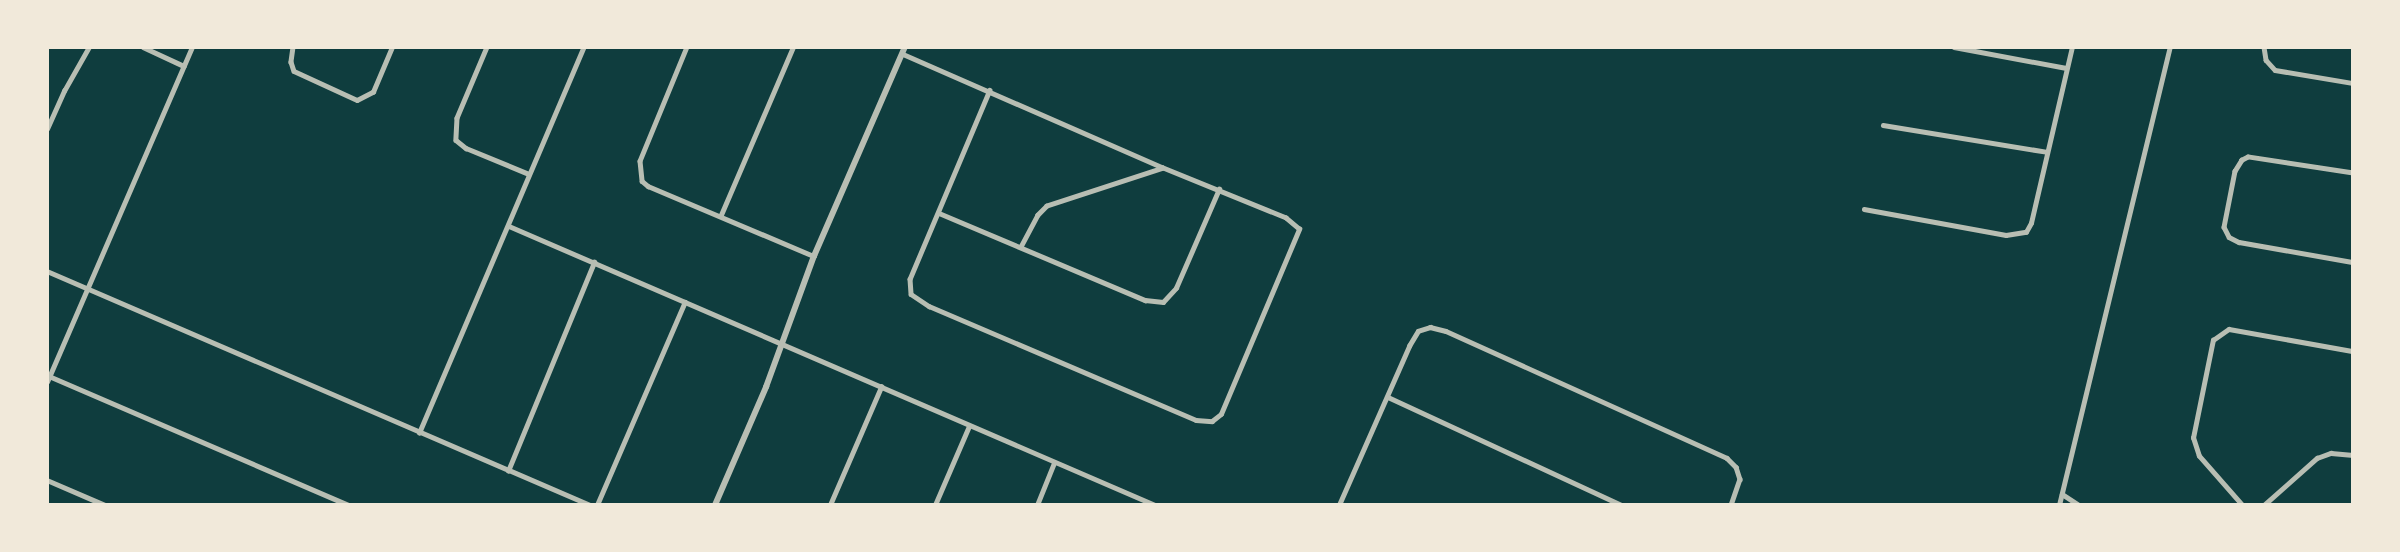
<!DOCTYPE html>
<html>
<head>
<meta charset="utf-8">
<style>
	body { margin:0 }
	#map { position:relative; width:2400px; height:552px; overflow:hidden; background:#0f3d3e; font-family:"Fira Sans Condensed",sans-serif }
	div>[style] { position:absolute }
	.minor>* { height:4.5px; margin:-2.25px; padding:0 2.25px; transform-origin:2.25px; border-radius:2.25px; background:#b8beb3 }
	.tertiary>* { height:6px; margin:-3px; padding:0 3px; transform-origin:3px; border-radius:3px; background:#b8beb3 }
	span { translate:-50% -50%; white-space:nowrap; text-align:center; line-height:1.15; -webkit-text-stroke:7px #f1e9da; paint-order:stroke }
	.frame { position:absolute; inset:0; border:49px solid #f1e9da; pointer-events:none }
</style>
</head>
<body>
<div id="map">
	<div class="minor">
		<i style="left:143px;top:47px;width:45px;rotate:24.9deg"></i>
		<i style="left:293px;top:47px;width:15px;rotate:98deg"></i>
		<i style="left:291px;top:62px;width:9px;rotate:72deg"></i>
		<i style="left:294px;top:71px;width:69px;rotate:24.7deg"></i>
		<i style="left:357px;top:100px;width:18px;rotate:-27deg"></i>
		<i style="left:373px;top:92px;width:49px;rotate:-67.1deg"></i>
		<i style="left:487px;top:47px;width:77px;rotate:112.9deg"></i>
		<i style="left:457px;top:118px;width:22px;rotate:93deg"></i>
		<i style="left:456px;top:140px;width:13px;rotate:39deg"></i>
		<i style="left:466px;top:148px;width:68px;rotate:22.4deg"></i>
		<i style="left:687px;top:47px;width:123px;rotate:112.4deg"></i>
		<i style="left:640px;top:161px;width:20px;rotate:84deg"></i>
		<i style="left:642px;top:181px;width:8px;rotate:40deg"></i>
		<i style="left:648px;top:186px;width:180px;rotate:22.9deg"></i>
		<i style="left:1954px;top:47px;width:114px;rotate:10.6deg"></i>
		<i style="left:2264px;top:47px;width:13px;rotate:81deg"></i>
		<i style="left:2266px;top:60px;width:13px;rotate:48deg"></i>
		<i style="left:2275px;top:70px;width:79px;rotate:9.5deg"></i>
		<i style="left:903px;top:54px;width:283px;rotate:23.6deg"></i>
		<i style="left:990px;top:90px;width:205px;rotate:112.9deg"></i>
		<i style="left:910px;top:279px;width:15px;rotate:86deg"></i>
		<i style="left:911px;top:294px;width:22px;rotate:34deg"></i>
		<i style="left:929px;top:306px;width:290px;rotate:23.1deg"></i>
		<i style="left:1196px;top:420px;width:16px;rotate:4deg"></i>
		<i style="left:1212px;top:421px;width:11px;rotate:-38deg"></i>
		<i style="left:1221px;top:414px;width:201px;rotate:-67.1deg"></i>
		<i style="left:1299px;top:229px;width:17px;rotate:-140deg"></i>
		<i style="left:1286px;top:218px;width:133px;rotate:-157.9deg"></i>
		<i style="left:1163px;top:168px;width:122px;rotate:161.9deg"></i>
		<i style="left:1047px;top:206px;width:13px;rotate:135deg"></i>
		<i style="left:1038px;top:215px;width:36px;rotate:118deg"></i>
		<i style="left:1883px;top:125px;width:166px;rotate:9.3deg"></i>
		<i style="left:47px;top:129px;width:42px;rotate:-65.9deg"></i>
		<i style="left:64px;top:91px;width:51px;rotate:-60.4deg"></i>
		<i style="left:2353px;top:173px;width:106px;rotate:-171.3deg"></i>
		<i style="left:2248px;top:157px;width:7px;rotate:153deg"></i>
		<i style="left:2242px;top:160px;width:13px;rotate:122deg"></i>
		<i style="left:2235px;top:171px;width:57px;rotate:101.1deg"></i>
		<i style="left:2224px;top:227px;width:11px;rotate:63deg"></i>
		<i style="left:2229px;top:237px;width:11px;rotate:27deg"></i>
		<i style="left:2239px;top:242px;width:116px;rotate:10deg"></i>
		<i style="left:1864px;top:209px;width:144px;rotate:10.4deg"></i>
		<i style="left:2006px;top:235px;width:20px;rotate:-9deg"></i>
		<i style="left:2026px;top:232px;width:10px;rotate:-61deg"></i>
		<i style="left:2031px;top:223px;width:181px;rotate:-76.9deg"></i>
		<i style="left:939px;top:213px;width:224px;rotate:22.9deg"></i>
		<i style="left:1145px;top:300px;width:18px;rotate:6deg"></i>
		<i style="left:1163px;top:302px;width:19px;rotate:-47deg"></i>
		<i style="left:1176px;top:288px;width:108px;rotate:-66.5deg"></i>
		<i style="left:721px;top:215px;width:183px;rotate:-66.8deg"></i>
		<i style="left:509px;top:226px;width:704px;rotate:23.36deg"></i>
		<i style="left:47px;top:271px;width:591px;rotate:23.31deg"></i>
		<i style="left:49px;top:376px;width:326px;rotate:23.3deg"></i>
		<i style="left:47px;top:382px;width:365px;rotate:-66.6deg"></i>
		<i style="left:1388px;top:397px;width:258px;rotate:24.8deg"></i>
		<i style="left:419px;top:433px;width:420px;rotate:-66.9deg"></i>
		<i style="left:508px;top:471px;width:226px;rotate:-67.6deg"></i>
		<i style="left:47px;top:480px;width:63px;rotate:23.3deg"></i>
		<i style="left:2062px;top:494px;width:20px;rotate:33deg"></i>
		<i style="left:597px;top:505px;width:221px;rotate:-66.6deg"></i>
		<i style="left:830px;top:505px;width:129px;rotate:-66.6deg"></i>
		<i style="left:935px;top:505px;width:86px;rotate:-66.7deg"></i>
		<i style="left:1037px;top:505px;width:45px;rotate:-68deg"></i>
		<i style="left:1339px;top:505px;width:174px;rotate:-66.2deg"></i>
		<i style="left:1409px;top:346px;width:17px;rotate:-59deg"></i>
		<i style="left:1418px;top:331px;width:13px;rotate:-18deg"></i>
		<i style="left:1430px;top:327px;width:16px;rotate:14deg"></i>
		<i style="left:1446px;top:331px;width:308px;rotate:24.3deg"></i>
		<i style="left:1727px;top:458px;width:13px;rotate:45deg"></i>
		<i style="left:1736px;top:467px;width:13px;rotate:72deg"></i>
		<i style="left:1740px;top:479px;width:28px;rotate:109deg"></i>
		<i style="left:2059px;top:505px;width:471px;rotate:-76.4deg"></i>
		<i style="left:2242px;top:505px;width:65px;rotate:-131.3deg"></i>
		<i style="left:2199px;top:456px;width:19px;rotate:-108deg"></i>
		<i style="left:2193px;top:438px;width:100px;rotate:-78.5deg"></i>
		<i style="left:2213px;top:340px;width:19px;rotate:-35deg"></i>
		<i style="left:2229px;top:329px;width:126px;rotate:10.1deg"></i>
		<i style="left:2264px;top:505px;width:71px;rotate:-41.6deg"></i>
		<i style="left:2317px;top:458px;width:15px;rotate:-20deg"></i>
		<i style="left:2331px;top:453px;width:22px;rotate:5deg"></i>
	</div>
	<div class="tertiary">
		<i style="left:715px;top:505px;width:129px;rotate:-66.6deg"></i>
		<i style="left:766px;top:387px;width:140px;rotate:-69.9deg"></i>
		<i style="left:814px;top:256px;width:228px;rotate:-66.5deg"></i>
	</div>
	<div class="frame"></div>
</div>
</body>
</html>
